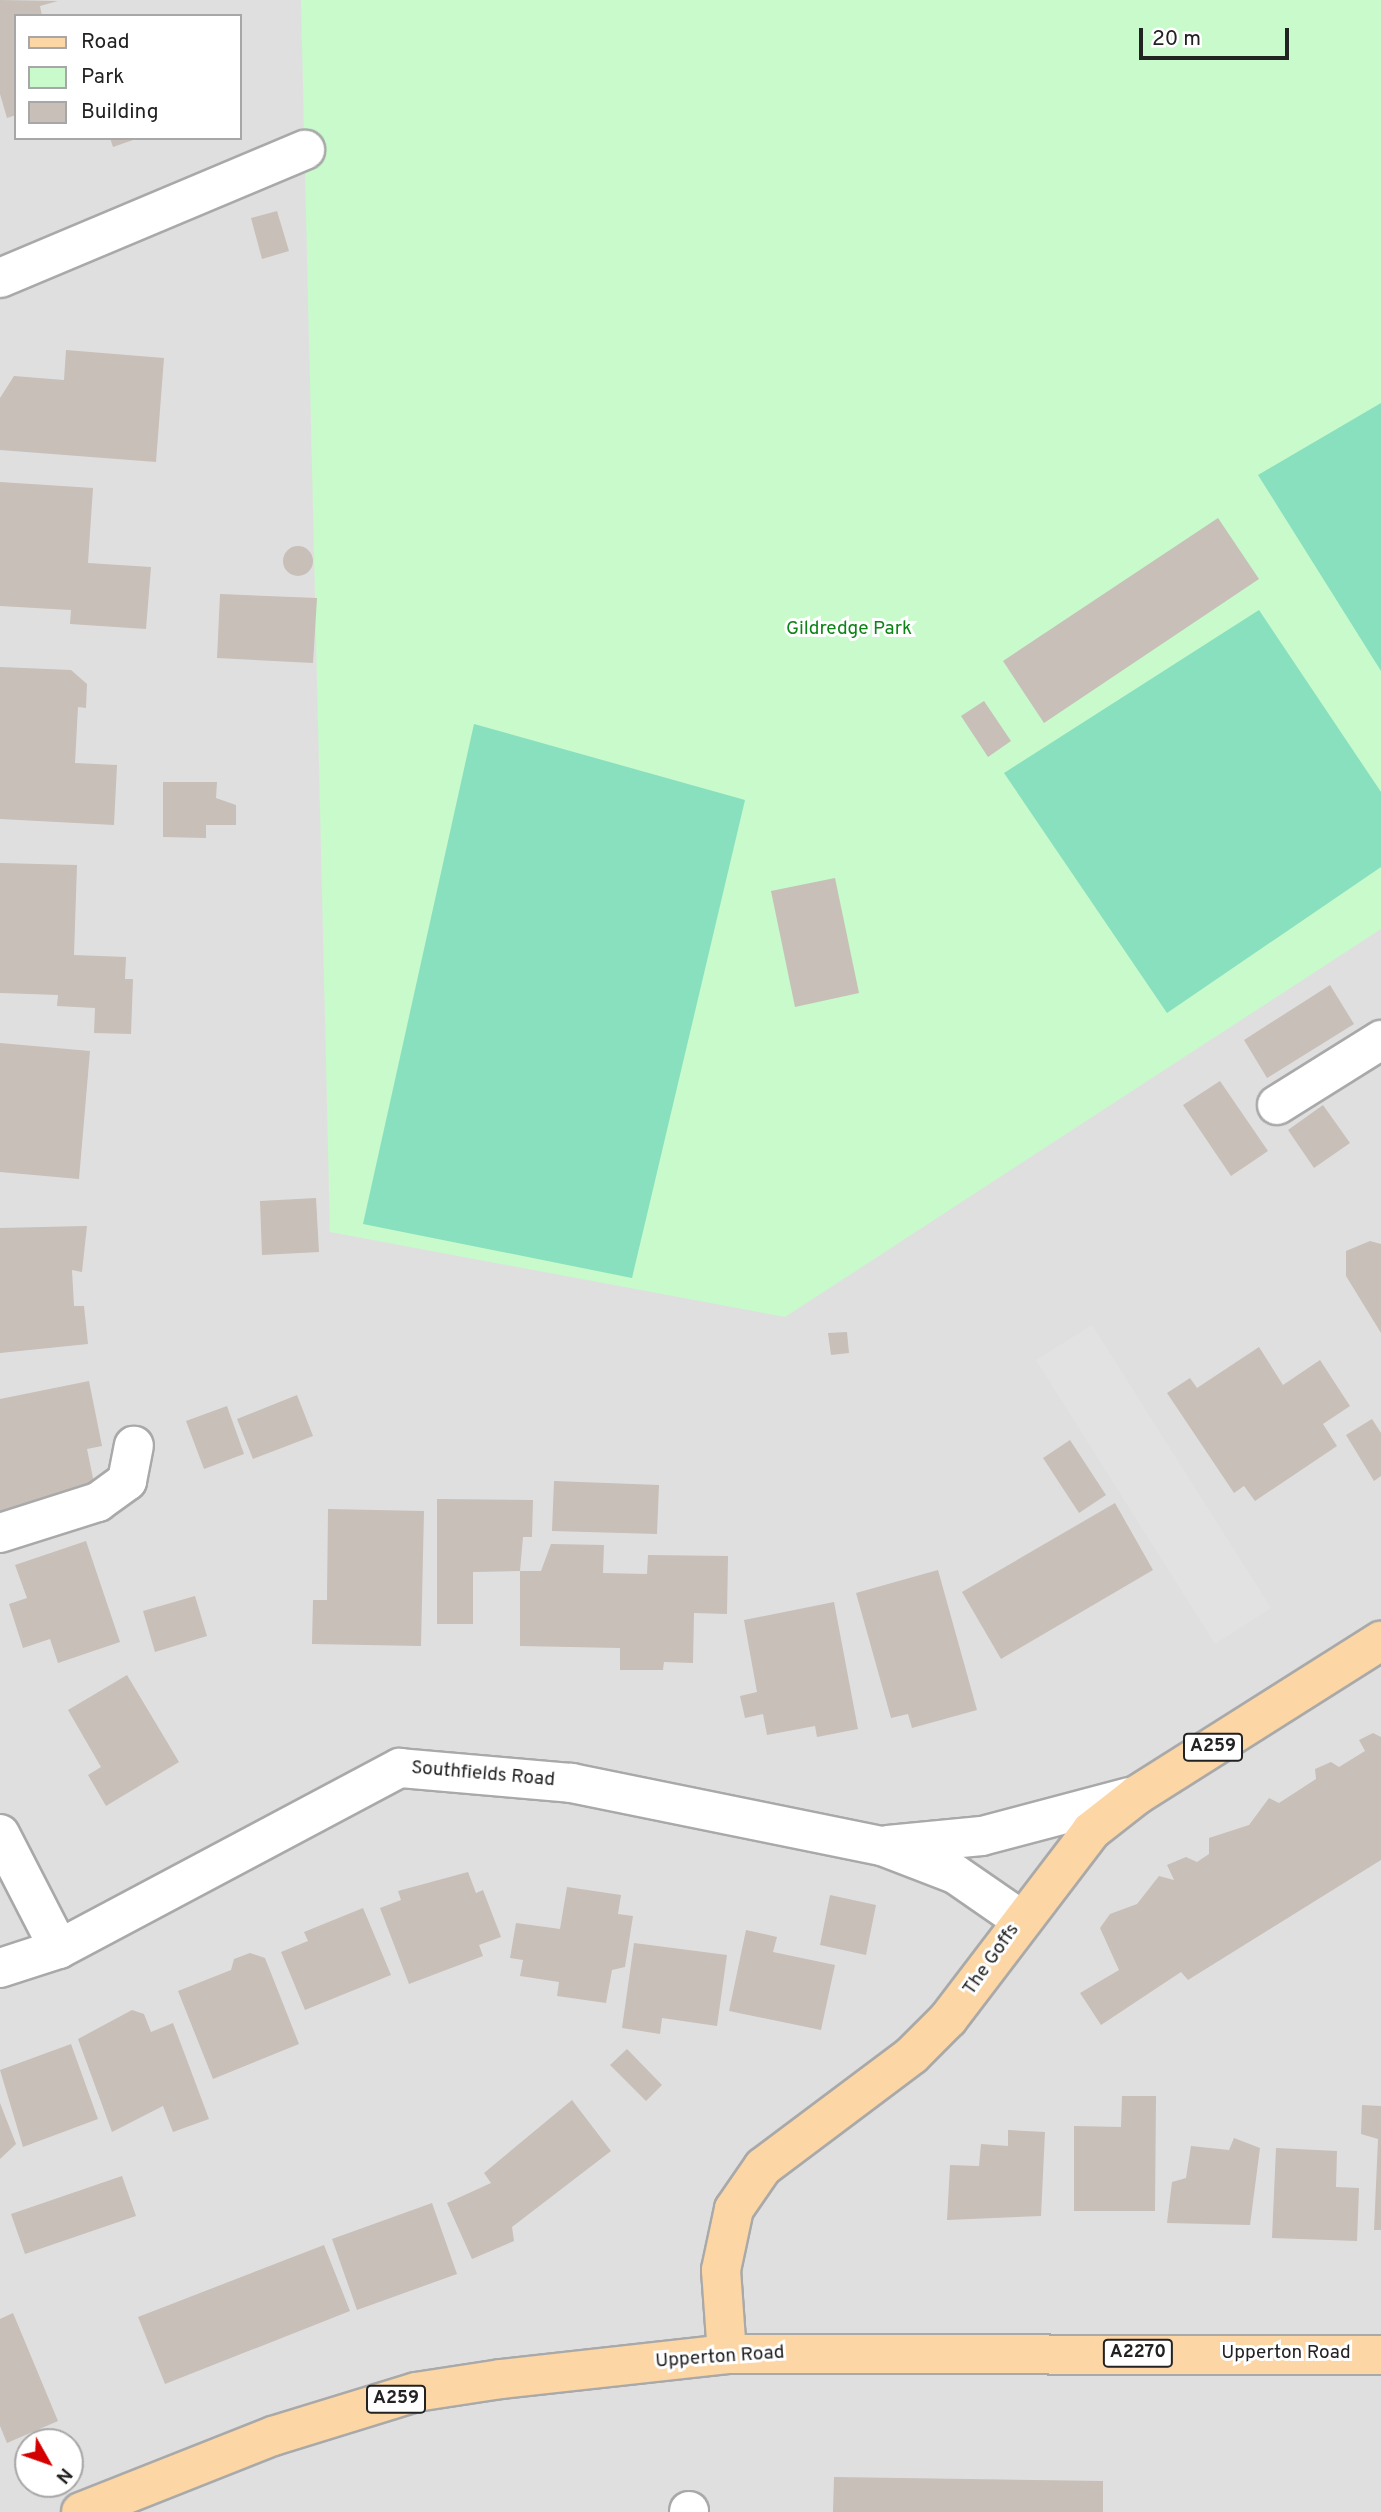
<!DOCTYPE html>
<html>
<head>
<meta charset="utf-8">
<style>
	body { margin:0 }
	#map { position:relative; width:1381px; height:2512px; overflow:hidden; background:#f2efe9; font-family:Overpass,sans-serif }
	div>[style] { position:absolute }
	.residential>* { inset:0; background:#e0dfdf }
	.park>* { inset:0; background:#c8facc }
	.pitch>* { inset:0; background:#88e0be }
	.parking>* { inset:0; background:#e2e2e2 }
	.building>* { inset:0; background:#c7bfb8 }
	.round { border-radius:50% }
	.roads { filter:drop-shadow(2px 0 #a9a9a9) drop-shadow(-2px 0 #a9a9a9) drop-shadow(0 2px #a9a9a9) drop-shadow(0 -2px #a9a9a9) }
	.minor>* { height:38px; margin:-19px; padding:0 19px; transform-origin:19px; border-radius:19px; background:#fff }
	.major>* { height:38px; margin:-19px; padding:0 19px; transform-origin:19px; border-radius:19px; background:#fcd6a4 }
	span { translate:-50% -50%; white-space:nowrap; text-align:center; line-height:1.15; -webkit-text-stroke:6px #fff; paint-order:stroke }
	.shield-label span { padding:2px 5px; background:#fff; border:2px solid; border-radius:5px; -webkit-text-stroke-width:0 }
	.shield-label { font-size:18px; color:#222; font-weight:700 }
	.park-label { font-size:19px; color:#0c8416 }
	.street-label { font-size:19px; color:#222 }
	.legend { position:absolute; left:14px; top:14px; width:228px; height:126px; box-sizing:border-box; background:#fff; border:2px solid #a7a7a7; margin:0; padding:9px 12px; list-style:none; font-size:21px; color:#222 }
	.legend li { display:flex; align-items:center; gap:14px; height:35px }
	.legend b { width:35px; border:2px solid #a7a7a7 }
	.north { position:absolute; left:14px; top:2428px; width:70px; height:70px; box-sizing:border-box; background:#fff; border:2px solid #a7a7a7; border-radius:50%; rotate:130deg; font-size:19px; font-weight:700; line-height:28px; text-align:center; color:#222 }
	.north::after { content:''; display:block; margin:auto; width:24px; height:32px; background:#d40000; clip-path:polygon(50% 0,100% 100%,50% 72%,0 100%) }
	.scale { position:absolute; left:1139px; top:28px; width:150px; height:32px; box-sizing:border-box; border:4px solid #222; border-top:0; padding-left:9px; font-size:21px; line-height:24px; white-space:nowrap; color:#222; -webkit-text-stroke:5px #fff; paint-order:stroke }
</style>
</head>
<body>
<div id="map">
	<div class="residential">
		<i style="clip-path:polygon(evenodd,0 0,1381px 0,1381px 2512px,0 2512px,0 0,16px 16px,240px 16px,240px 138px,16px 138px,16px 16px,0 0,28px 2442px,70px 2442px,70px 2484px,28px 2484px,28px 2442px)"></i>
	</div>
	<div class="park">
		<i style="clip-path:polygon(301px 0,1381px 0,1381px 929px,785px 1317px,330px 1232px)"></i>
	</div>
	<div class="pitch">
		<i style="clip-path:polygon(1381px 403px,1381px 671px,1258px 475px)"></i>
		<i style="clip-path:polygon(1259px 610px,1381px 792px,1381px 867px,1167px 1013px,1004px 773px)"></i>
		<i style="clip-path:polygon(474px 724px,745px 800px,632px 1278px,363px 1224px)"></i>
	</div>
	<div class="parking">
		<i style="clip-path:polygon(1092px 1325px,1271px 1608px,1215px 1644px,1036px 1360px)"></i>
	</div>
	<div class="building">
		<i style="clip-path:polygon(0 0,58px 1px,40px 6px,42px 16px,16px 16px,16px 115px,7px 118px,0 94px)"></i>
		<i style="clip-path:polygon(110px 138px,136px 138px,136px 139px,113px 147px)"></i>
		<i style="clip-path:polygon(277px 211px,289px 251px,262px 259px,251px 218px)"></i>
		<i style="clip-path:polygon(66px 350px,164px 358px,156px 462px,0 450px,0 398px,14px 376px,64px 380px)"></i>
		<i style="clip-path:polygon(0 482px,93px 488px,88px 563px,151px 567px,146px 629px,70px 624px,71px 610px,0 606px)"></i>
		<i style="clip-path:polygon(1218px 518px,1259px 579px,1044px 723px,1003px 661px)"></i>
		<i class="round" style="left:283px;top:546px;width:30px;height:30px"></i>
		<i style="clip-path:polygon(220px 594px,317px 598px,313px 663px,217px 658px)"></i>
		<i style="clip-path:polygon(0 667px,71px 670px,87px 684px,86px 708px,78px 707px,75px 763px,117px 765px,114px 825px,0 819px)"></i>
		<i style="clip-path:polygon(984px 701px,1011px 741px,988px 757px,961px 716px)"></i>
		<i style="clip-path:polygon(163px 782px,217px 782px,216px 798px,236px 805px,236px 825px,206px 825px,206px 838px,163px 837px)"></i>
		<i style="clip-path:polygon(0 863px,77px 865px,74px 955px,126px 957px,125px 979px,133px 979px,131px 1034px,94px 1033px,95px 1008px,57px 1006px,58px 995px,0 993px)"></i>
		<i style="clip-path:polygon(835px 878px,859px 993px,795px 1007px,771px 891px)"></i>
		<i style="clip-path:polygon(1330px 985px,1354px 1024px,1267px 1078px,1244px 1040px)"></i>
		<i style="clip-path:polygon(0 1043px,90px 1051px,79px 1179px,0 1172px)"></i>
		<i style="clip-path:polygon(1220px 1081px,1268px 1151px,1231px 1176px,1183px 1105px)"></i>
		<i style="clip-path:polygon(1323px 1105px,1350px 1143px,1314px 1168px,1288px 1130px)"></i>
		<i style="clip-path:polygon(316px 1198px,319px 1252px,262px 1255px,260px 1201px)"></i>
		<i style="clip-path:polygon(87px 1226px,82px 1272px,72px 1270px,74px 1306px,84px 1306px,88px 1344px,0 1353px,0 1228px)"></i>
		<i style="clip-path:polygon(1370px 1241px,1381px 1244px,1381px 1333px,1346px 1276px,1346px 1251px)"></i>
		<i style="clip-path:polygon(847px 1332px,849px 1353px,831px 1355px,828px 1333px)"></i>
		<i style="clip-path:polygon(1259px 1347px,1283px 1385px,1320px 1360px,1350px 1406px,1323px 1424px,1337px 1446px,1255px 1501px,1244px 1486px,1234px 1493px,1167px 1393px,1190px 1378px,1197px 1388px)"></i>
		<i style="clip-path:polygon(89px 1381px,102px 1446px,87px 1449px,98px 1502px,0 1523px,0 1399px)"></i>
		<i style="clip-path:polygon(297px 1395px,313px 1436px,253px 1459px,237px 1419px)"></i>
		<i style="clip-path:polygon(227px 1406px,244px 1454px,204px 1469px,186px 1421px)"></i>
		<i style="clip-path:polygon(1372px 1419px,1381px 1433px,1381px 1476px,1374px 1481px,1346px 1435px)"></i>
		<i style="clip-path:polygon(1070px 1440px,1106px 1495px,1079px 1513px,1043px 1458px)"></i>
		<i style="clip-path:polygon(554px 1481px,659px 1485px,657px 1534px,552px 1531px)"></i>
		<i style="clip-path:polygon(437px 1499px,533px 1500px,532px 1537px,523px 1537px,520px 1571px,541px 1571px,551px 1544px,604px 1545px,603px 1573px,647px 1574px,648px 1555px,728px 1556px,727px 1614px,694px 1613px,693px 1663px,664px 1662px,663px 1670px,620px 1670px,620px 1648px,520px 1646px,520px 1571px,473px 1572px,473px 1624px,437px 1624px)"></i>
		<i style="clip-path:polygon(1115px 1503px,1153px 1570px,1001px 1659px,962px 1592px)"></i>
		<i style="clip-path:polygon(328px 1509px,424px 1511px,421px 1646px,312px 1644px,313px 1600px,327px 1600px)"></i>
		<i style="clip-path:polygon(86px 1541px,120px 1642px,58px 1663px,50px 1639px,23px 1648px,9px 1604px,27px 1598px,15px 1565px)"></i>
		<i style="clip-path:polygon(938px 1570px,977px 1710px,912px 1728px,908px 1714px,891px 1718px,856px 1593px)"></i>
		<i style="clip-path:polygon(195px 1596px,207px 1636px,155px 1652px,143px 1611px)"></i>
		<i style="clip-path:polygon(834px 1602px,858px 1729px,817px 1737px,815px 1726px,767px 1735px,763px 1714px,745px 1718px,740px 1696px,757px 1692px,744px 1620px)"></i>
		<i style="clip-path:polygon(127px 1675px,179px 1762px,106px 1806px,88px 1775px,101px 1767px,68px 1710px)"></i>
		<i style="clip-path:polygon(1373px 1733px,1381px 1737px,1381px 1860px,1188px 1980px,1181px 1972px,1101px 2025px,1080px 1993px,1119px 1970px,1100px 1928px,1110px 1914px,1137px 1904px,1159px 1876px,1174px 1880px,1167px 1865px,1186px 1857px,1197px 1862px,1209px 1854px,1209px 1838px,1249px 1825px,1269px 1798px,1279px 1803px,1316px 1779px,1315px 1769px,1331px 1762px,1339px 1767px,1365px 1751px,1359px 1740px)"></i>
		<i style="clip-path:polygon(468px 1872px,476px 1893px,483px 1890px,501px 1937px,479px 1945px,483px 1956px,409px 1984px,380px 1908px,401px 1900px,398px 1891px)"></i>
		<i style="clip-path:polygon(567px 1887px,621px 1895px,618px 1914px,633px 1916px,625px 1967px,612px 1970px,606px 2003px,557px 1996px,559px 1982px,520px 1976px,523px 1960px,510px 1958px,516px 1923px,560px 1929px)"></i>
		<i style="clip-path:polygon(830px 1895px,876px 1905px,866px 1955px,820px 1945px)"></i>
		<i style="clip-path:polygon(363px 1908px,391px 1975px,305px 2010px,281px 1952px,308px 1941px,304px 1932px)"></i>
		<i style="clip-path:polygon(746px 1930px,777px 1937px,773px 1952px,835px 1965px,821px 2030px,729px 2011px)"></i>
		<i style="clip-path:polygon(634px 1943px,727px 1955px,717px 2026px,662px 2018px,660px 2034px,622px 2028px)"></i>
		<i style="clip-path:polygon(250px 1953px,265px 1958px,299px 2044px,213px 2079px,178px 1991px,231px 1970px,234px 1959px)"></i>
		<i style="clip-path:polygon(132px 2010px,144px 2014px,151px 2032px,173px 2023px,209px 2119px,173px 2132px,163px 2106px,112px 2132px,78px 2039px)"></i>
		<i style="clip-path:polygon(71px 2044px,98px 2119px,23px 2147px,0 2070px)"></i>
		<i style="clip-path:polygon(627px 2049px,662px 2085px,646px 2101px,610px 2065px)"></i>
		<i style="clip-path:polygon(1122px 2096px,1156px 2096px,1155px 2211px,1074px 2211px,1074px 2126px,1121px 2127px)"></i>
		<i style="clip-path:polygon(572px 2100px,611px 2151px,512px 2227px,514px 2241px,472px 2259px,447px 2203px,491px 2183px,484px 2173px)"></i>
		<i style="clip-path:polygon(0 2103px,16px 2144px,0 2159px)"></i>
		<i style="clip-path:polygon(1362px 2105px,1381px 2106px,1381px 2230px,1374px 2230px,1378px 2139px,1361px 2134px)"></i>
		<i style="clip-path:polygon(1008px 2130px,1045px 2132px,1041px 2216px,947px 2220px,950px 2165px,979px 2166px,981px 2144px,1008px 2146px)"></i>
		<i style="clip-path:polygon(1234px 2138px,1260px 2148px,1250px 2225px,1167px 2223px,1172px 2182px,1186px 2178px,1191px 2146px,1229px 2150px)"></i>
		<i style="clip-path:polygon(1276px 2148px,1337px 2151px,1336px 2187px,1359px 2188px,1357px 2241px,1272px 2238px)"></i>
		<i style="clip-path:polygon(122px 2176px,136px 2216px,25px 2254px,11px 2214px)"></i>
		<i style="clip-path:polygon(432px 2203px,457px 2274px,357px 2310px,332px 2239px)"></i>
		<i style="clip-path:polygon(324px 2245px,350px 2311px,165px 2384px,138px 2317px)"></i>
		<i style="clip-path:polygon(13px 2313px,58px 2421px,7px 2443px,0 2426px,0 2319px)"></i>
		<i style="clip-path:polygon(834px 2477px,1103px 2481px,1103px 2512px,833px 2512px)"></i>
	</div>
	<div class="roads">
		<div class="minor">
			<i style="left:0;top:278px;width:331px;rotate:-22.8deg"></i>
			<i style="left:1277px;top:1105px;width:123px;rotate:-32deg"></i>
			<i style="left:0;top:1533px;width:103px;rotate:-17.6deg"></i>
			<i style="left:98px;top:1502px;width:36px;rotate:-36deg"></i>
			<i style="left:127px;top:1481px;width:36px;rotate:-79deg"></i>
			<i style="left:0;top:1834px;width:129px;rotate:62.8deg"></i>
			<i style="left:888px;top:1845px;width:94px;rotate:-5.5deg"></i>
			<i style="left:982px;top:1836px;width:153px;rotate:-14.8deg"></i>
			<i style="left:0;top:1968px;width:62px;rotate:-17.9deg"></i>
			<i style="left:59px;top:1949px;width:386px;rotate:-28deg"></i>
			<i style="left:400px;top:1768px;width:172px;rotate:5deg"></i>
			<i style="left:571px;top:1783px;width:317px;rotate:11.5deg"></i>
			<i style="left:882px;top:1846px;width:78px;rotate:21deg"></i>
			<i style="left:955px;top:1874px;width:79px;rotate:34.7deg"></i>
			<i style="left:689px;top:2511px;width:1px;rotate:90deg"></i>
		</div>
		<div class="major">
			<i style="left:727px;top:2354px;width:84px;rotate:-94.1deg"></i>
			<i style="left:721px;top:2270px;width:62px;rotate:-78deg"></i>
			<i style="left:734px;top:2209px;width:51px;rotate:-55.4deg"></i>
			<i style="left:763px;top:2167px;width:186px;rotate:-36.9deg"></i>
			<i style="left:912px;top:2055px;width:51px;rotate:-45deg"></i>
			<i style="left:948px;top:2019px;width:236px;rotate:-52.7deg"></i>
			<i style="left:1091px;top:1831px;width:58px;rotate:-38deg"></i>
			<i style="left:1137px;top:1795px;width:289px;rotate:-32.3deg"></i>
			<i style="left:81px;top:2512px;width:206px;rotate:-21.6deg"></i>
			<i style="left:273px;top:2436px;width:150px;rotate:-17.1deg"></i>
			<i style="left:416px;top:2392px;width:86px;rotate:-8.7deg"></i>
			<i style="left:501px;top:2379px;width:227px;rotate:-6.3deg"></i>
			<i style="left:727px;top:2354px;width:654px;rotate:0.09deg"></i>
		</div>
	</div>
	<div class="shield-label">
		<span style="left:1213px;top:1747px">A259</span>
		<span style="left:1138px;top:2353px">A2270</span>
		<span style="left:396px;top:2399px">A259</span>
	</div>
	<div class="park-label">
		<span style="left:849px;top:630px">Gildredge Park</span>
	</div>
	<div class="street-label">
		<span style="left:483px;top:1775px;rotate:5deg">Southfields Road</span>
		<span style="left:992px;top:1960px;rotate:-55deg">The Goffs</span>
		<span style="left:1286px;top:2354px">Upperton Road</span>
		<span style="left:720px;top:2358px;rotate:-4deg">Upperton Road</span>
	</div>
	<ul class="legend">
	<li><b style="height:9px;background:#fcd6a4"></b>Road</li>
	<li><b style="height:19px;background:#c8facc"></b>Park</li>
	<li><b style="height:19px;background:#c7bfb8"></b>Building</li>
	</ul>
	<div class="north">N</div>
	<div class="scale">20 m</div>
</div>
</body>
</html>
